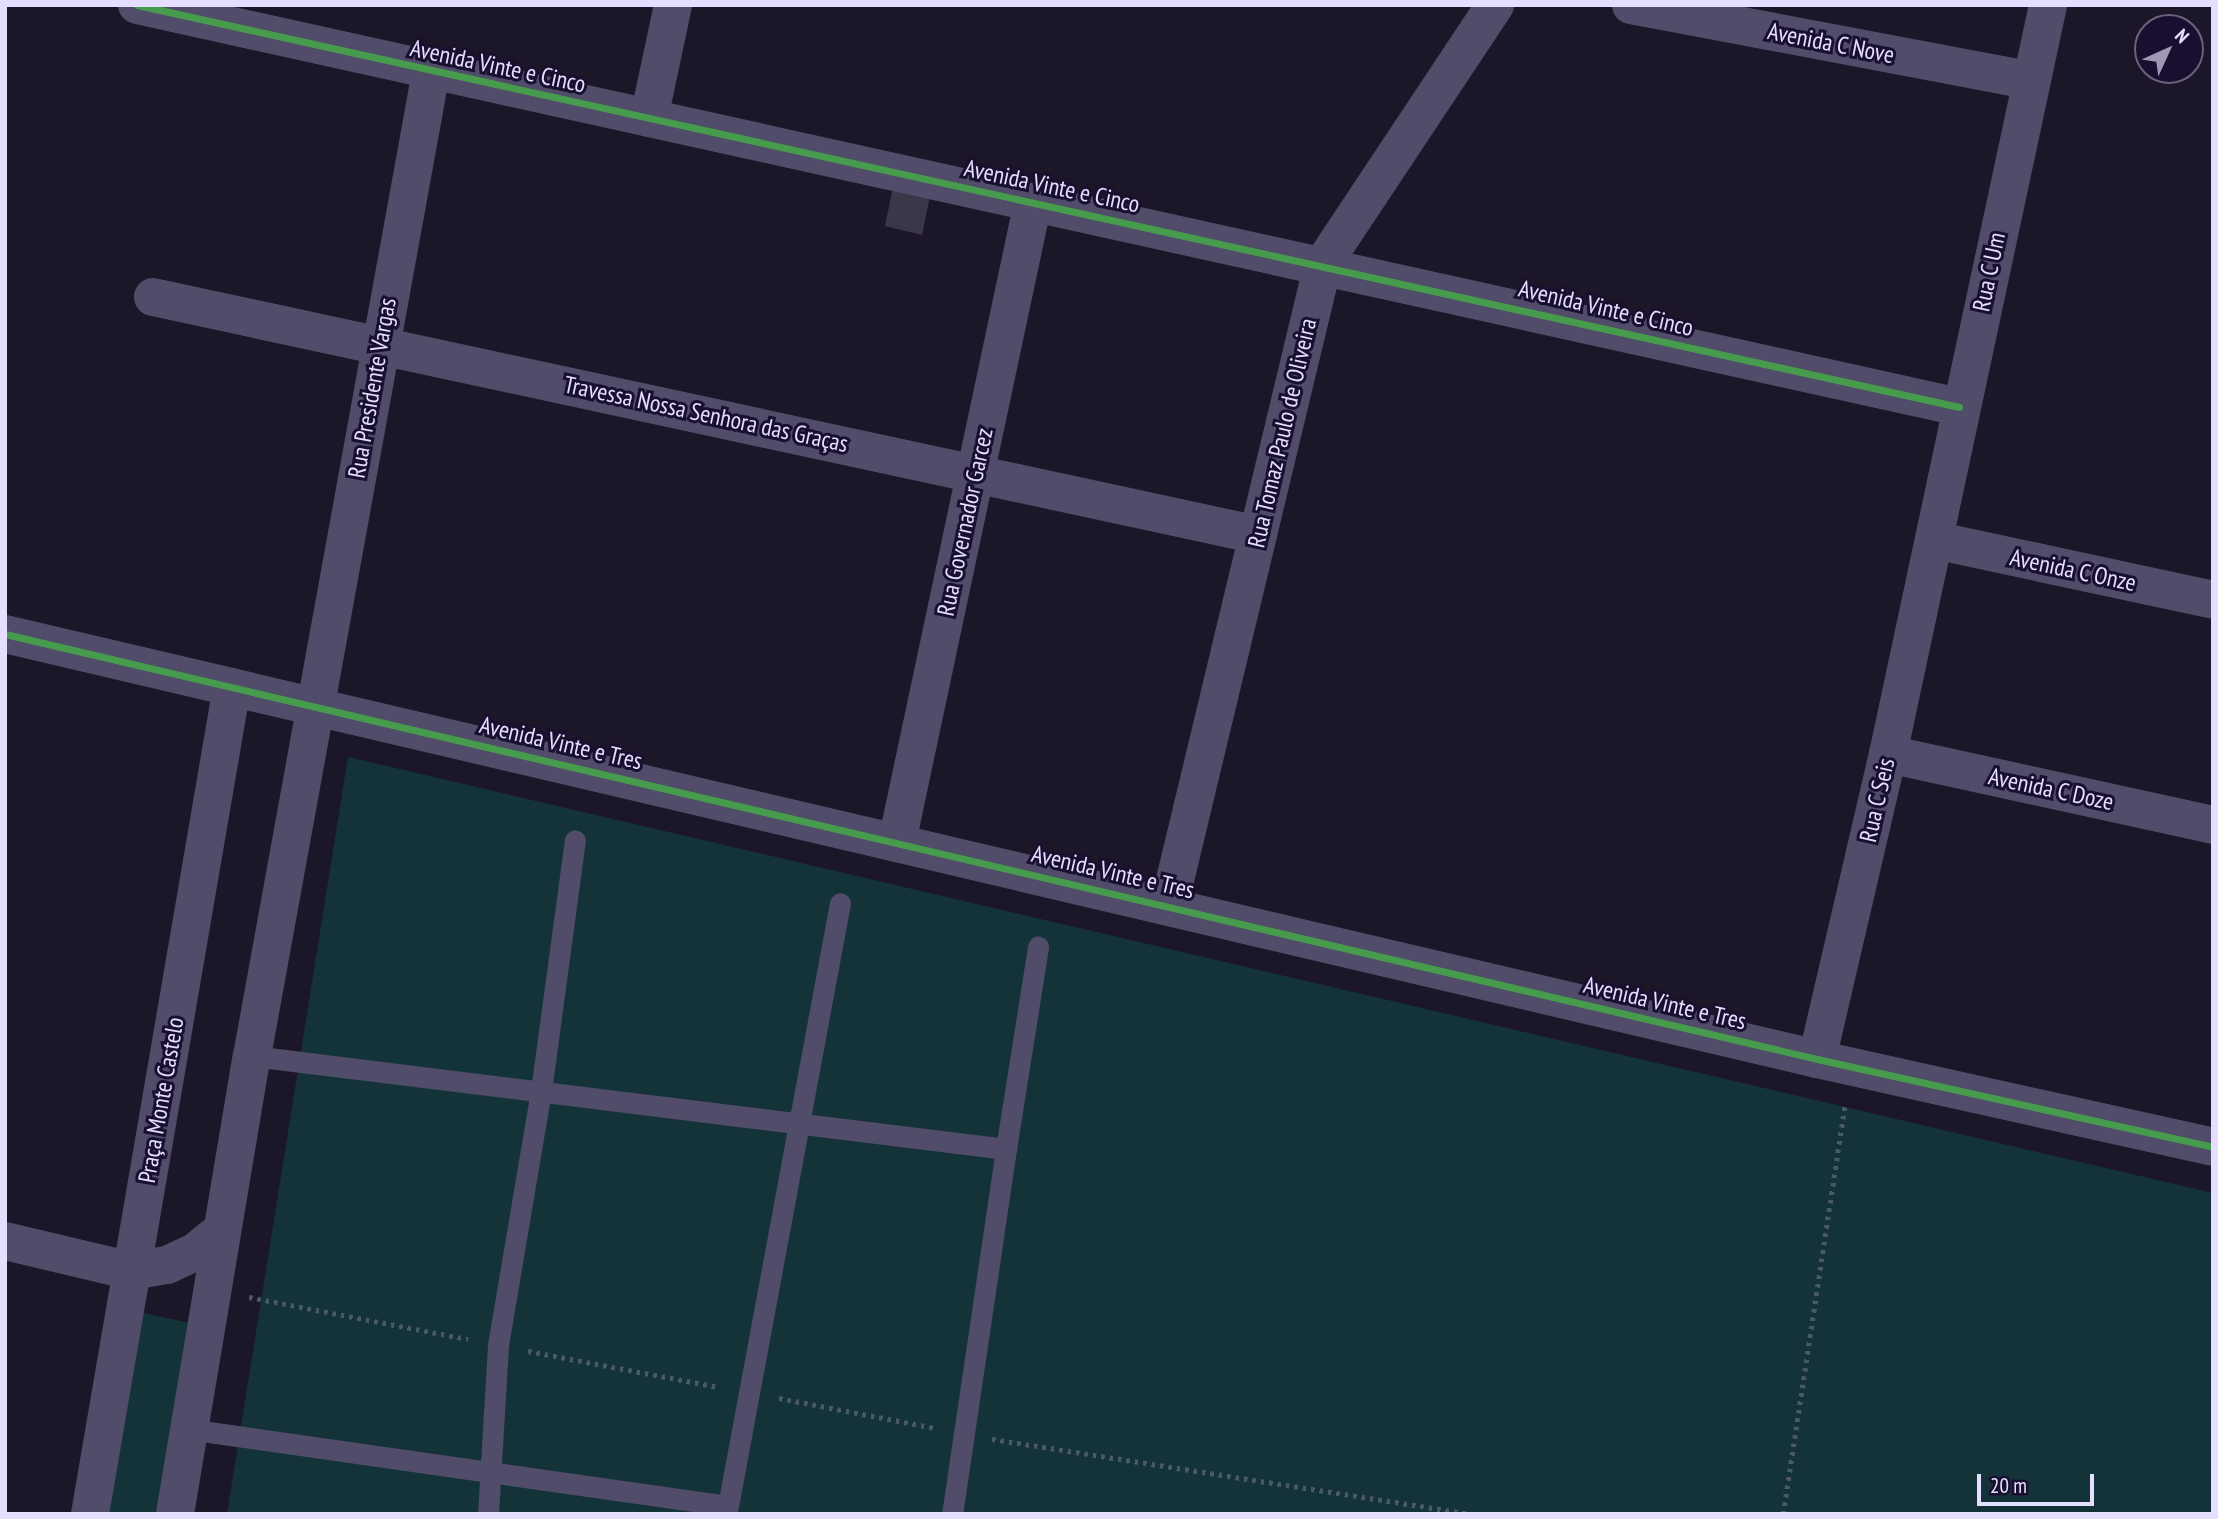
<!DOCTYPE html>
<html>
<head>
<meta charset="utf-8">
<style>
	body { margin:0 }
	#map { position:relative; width:2218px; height:1519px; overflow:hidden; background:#1c1728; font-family:"PT Sans Narrow",sans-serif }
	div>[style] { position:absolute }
	.green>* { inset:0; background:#133338 }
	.building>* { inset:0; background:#3c3649 }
	.path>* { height:4.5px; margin-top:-2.25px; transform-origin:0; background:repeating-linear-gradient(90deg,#4b586b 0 3.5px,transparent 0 8.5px) }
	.service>* { height:21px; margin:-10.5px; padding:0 10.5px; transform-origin:10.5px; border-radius:10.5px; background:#504c69 }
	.minor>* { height:38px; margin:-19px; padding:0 19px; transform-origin:19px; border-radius:19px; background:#504c69 }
	.cycleway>* { height:7px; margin:-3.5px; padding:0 3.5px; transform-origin:3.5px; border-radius:3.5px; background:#469c4c }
	span { translate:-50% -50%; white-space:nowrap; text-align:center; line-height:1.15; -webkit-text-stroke:6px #19102f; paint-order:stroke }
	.street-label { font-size:24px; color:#e5deff }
	.frame { position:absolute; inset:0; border:7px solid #e5deff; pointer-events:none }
	.north { position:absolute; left:2134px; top:14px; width:70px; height:70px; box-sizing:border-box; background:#19102f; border:2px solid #6b6282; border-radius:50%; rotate:45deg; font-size:19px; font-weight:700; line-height:28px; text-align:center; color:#e5deff }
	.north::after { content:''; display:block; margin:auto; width:24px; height:32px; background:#9f98b4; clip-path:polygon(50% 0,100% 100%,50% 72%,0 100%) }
	.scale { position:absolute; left:1977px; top:1474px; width:117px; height:32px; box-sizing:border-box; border:4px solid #e5deff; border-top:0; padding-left:9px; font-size:21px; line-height:24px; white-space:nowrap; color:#e5deff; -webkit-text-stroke:5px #19102f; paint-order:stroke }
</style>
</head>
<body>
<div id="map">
	<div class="green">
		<i style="clip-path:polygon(348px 757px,2213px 1193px,2213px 1514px,227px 1514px)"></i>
		<i style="clip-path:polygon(143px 1313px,195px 1324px,163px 1514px,106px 1514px)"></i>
	</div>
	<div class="building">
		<i style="clip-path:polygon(894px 182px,931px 191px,922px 235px,885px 226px)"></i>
	</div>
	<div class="path">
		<i style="left:249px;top:1297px;width:223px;rotate:10.9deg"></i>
		<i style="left:528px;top:1351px;width:194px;rotate:10.7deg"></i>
		<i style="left:779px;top:1398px;width:159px;rotate:10.9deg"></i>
		<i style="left:992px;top:1439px;width:487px;rotate:8.9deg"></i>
		<i style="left:1783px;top:1514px;width:414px;rotate:-81.4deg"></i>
	</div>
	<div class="service">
		<i style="left:252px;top:1056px;width:760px;rotate:7.03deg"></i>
		<i style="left:1006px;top:1149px;width:369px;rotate:98.4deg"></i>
		<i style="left:1006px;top:1149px;width:205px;rotate:-81deg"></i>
		<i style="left:188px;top:1429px;width:545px;rotate:8.12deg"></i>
		<i style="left:728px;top:1506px;width:613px;rotate:-79.48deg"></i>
		<i style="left:488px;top:1514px;width:169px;rotate:-86.6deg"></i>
		<i style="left:498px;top:1345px;width:258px;rotate:-80.4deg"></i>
		<i style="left:541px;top:1091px;width:253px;rotate:-82.3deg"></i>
	</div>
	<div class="minor">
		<i style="left:137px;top:5px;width:1866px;rotate:12.44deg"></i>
		<i style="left:1631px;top:5px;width:408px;rotate:10.7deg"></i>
		<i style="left:649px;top:118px;width:116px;rotate:-78deg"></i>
		<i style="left:153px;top:297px;width:1130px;rotate:12.15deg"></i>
		<i style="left:1934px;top:540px;width:285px;rotate:12.1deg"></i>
		<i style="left:5px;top:634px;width:1861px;rotate:13.2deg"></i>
		<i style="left:1817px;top:1059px;width:406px;rotate:12.5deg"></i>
		<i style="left:1888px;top:754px;width:333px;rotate:12.3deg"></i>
		<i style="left:897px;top:842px;width:654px;rotate:-78deg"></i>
		<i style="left:1169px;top:905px;width:659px;rotate:-76.49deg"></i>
		<i style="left:1323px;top:264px;width:311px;rotate:-56.4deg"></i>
		<i style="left:1817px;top:1059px;width:313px;rotate:-76.9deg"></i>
		<i style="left:1888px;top:754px;width:766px;rotate:-77.94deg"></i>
		<i style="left:5px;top:1241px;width:130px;rotate:13.3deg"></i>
		<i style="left:132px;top:1271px;width:36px;rotate:-10deg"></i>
		<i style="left:167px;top:1265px;width:31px;rotate:-25deg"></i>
		<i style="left:195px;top:1252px;width:33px;rotate:-39deg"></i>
		<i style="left:90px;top:1514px;width:839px;rotate:-80.26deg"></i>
		<i style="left:175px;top:1514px;width:464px;rotate:-80.5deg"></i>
		<i style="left:252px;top:1056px;width:1000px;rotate:-79.69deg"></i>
	</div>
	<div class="cycleway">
		<i style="left:137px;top:5px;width:1866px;rotate:12.44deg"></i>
		<i style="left:5px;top:634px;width:1861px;rotate:13.2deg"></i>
		<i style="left:1817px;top:1059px;width:406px;rotate:12.5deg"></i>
	</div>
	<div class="street-label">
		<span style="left:1831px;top:43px;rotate:11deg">Avenida C Nove</span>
		<span style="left:498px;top:66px;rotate:12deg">Avenida Vinte e Cinco</span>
		<span style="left:1052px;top:186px;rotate:12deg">Avenida Vinte e Cinco</span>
		<span style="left:1989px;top:272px;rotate:-78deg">Rua C Um</span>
		<span style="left:1606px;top:308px;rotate:13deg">Avenida Vinte e Cinco</span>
		<span style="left:372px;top:388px;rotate:-80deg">Rua Presidente Vargas</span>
		<span style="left:706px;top:414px;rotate:12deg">Travessa Nossa Senhora das Graças</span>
		<span style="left:1282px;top:433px;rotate:-77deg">Rua Tomaz Paulo de Oliveira</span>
		<span style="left:965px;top:522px;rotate:-78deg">Rua Governador Garcez</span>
		<span style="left:2073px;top:570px;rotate:12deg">Avenida C Onze</span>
		<span style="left:561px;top:743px;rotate:13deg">Avenida Vinte e Tres</span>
		<span style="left:2051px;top:789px;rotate:12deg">Avenida C Doze</span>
		<span style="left:1877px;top:800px;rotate:-77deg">Rua C Seis</span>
		<span style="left:1113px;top:872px;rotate:13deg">Avenida Vinte e Tres</span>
		<span style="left:1665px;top:1003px;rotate:13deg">Avenida Vinte e Tres</span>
		<span style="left:161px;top:1100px;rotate:-80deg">Praça Monte Castelo</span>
	</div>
	<div class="frame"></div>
	<div class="north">N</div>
	<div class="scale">20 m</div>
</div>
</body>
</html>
